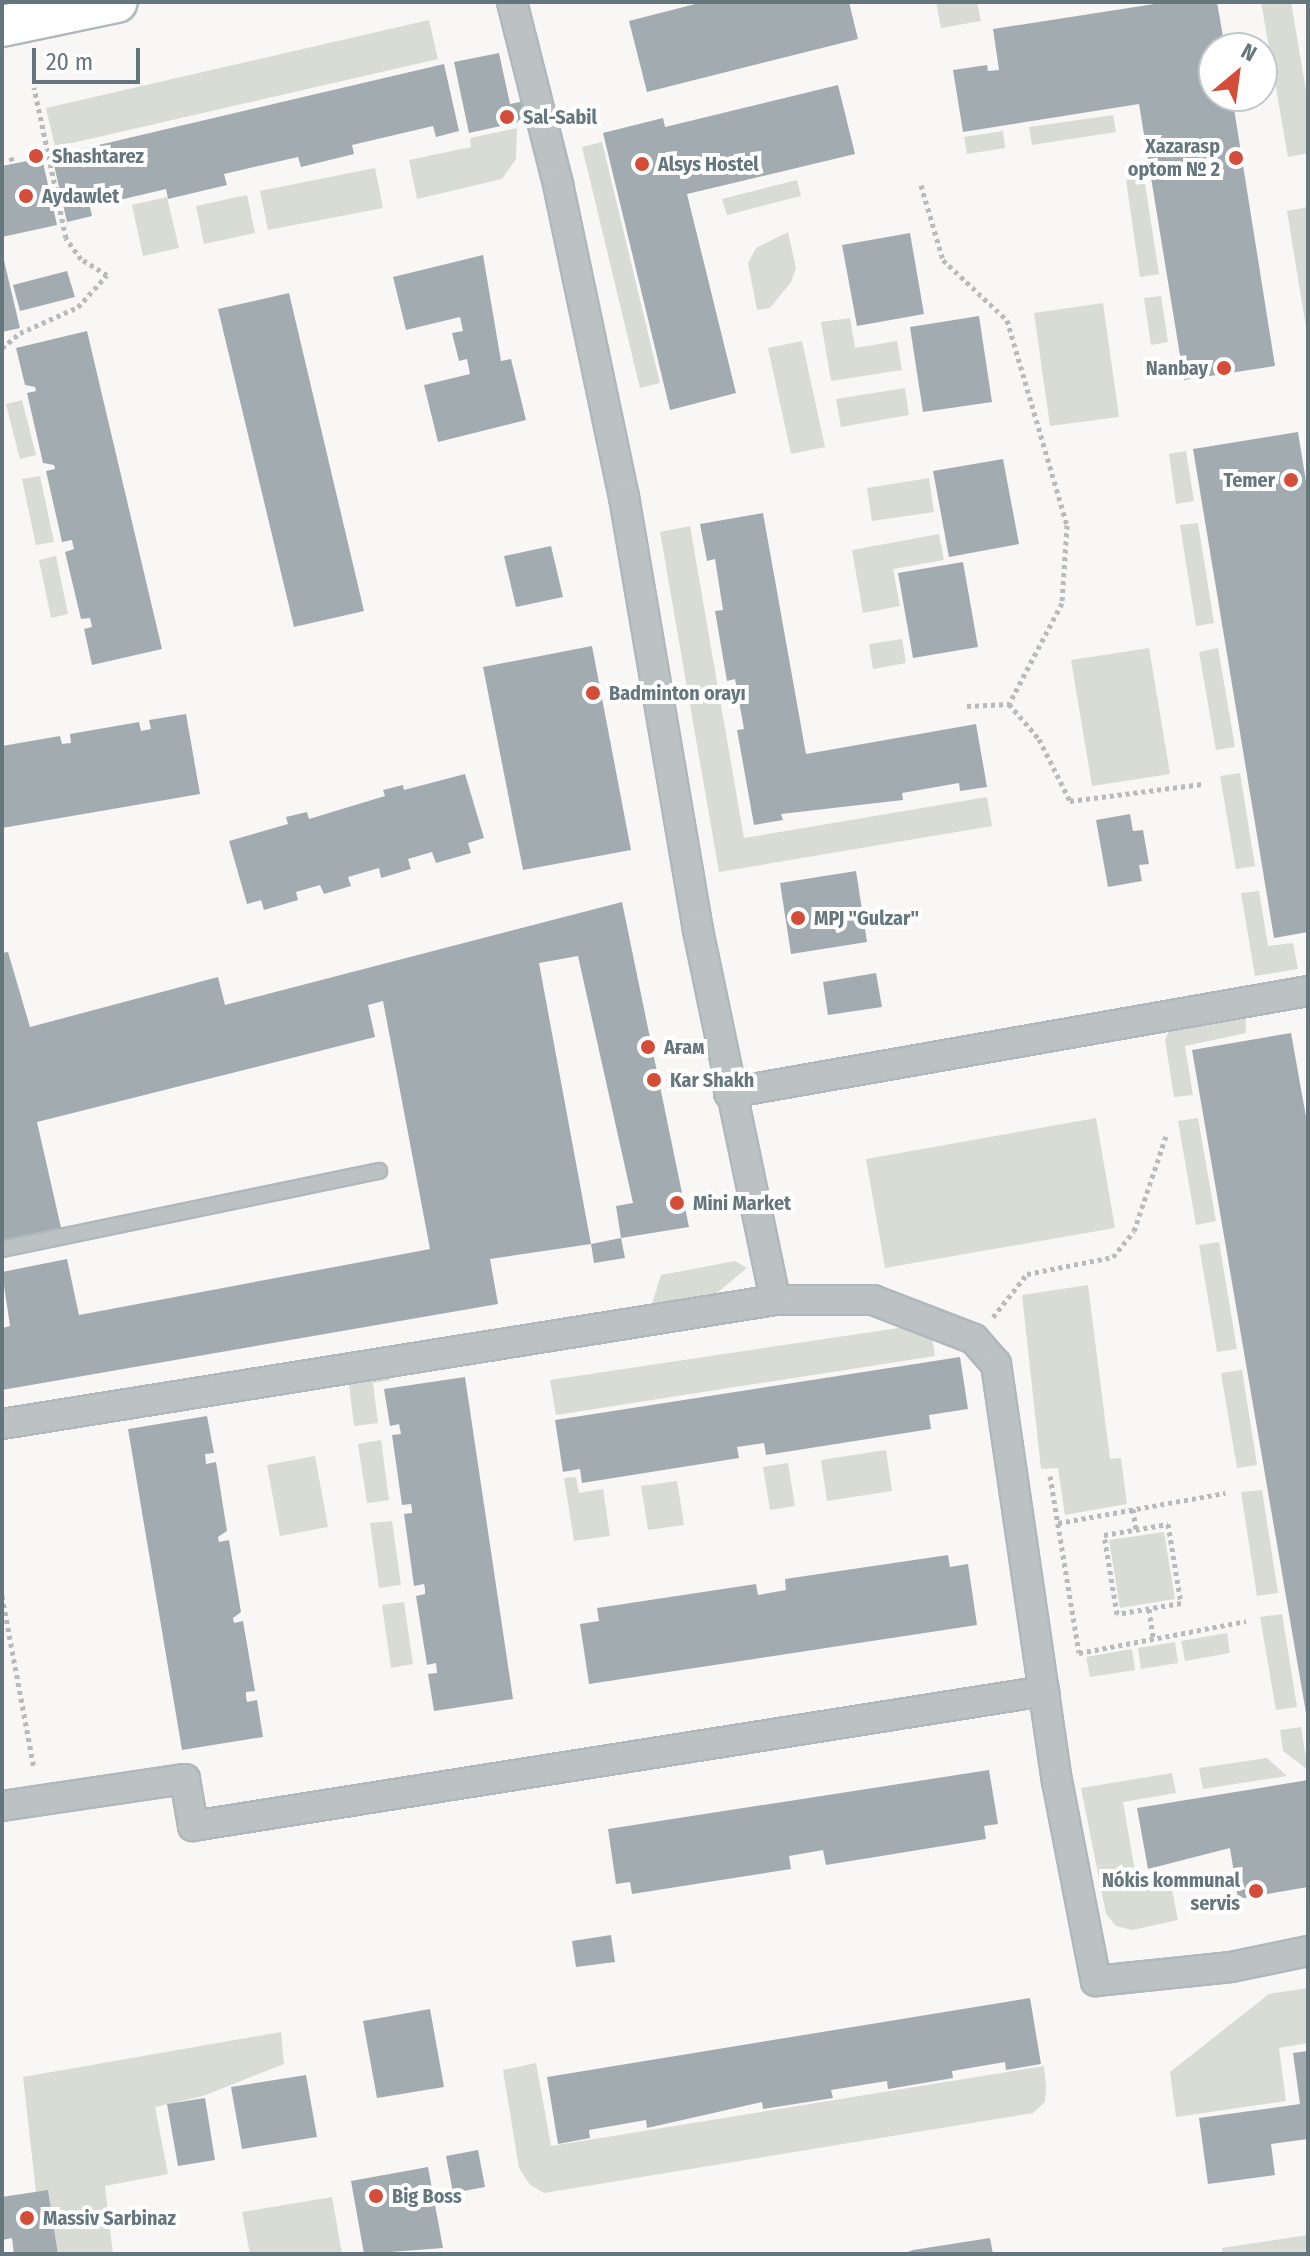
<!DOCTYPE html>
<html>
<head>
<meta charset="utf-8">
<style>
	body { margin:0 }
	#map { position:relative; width:1310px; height:2256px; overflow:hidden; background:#f8f7f5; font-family:"Fira Sans Condensed",sans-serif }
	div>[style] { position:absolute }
	.green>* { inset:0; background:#d8dcd5 }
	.building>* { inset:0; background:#a2acb0 }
	.path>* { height:5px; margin-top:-2.5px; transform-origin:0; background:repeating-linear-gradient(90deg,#b7bbbd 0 4px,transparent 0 8px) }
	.roads { filter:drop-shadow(2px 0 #b1b8bb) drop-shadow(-2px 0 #b1b8bb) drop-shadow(0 2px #b1b8bb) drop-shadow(0 -2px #b1b8bb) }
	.service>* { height:14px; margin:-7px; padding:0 7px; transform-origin:7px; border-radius:7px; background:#bcc2c4 }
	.minor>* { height:28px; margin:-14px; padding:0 14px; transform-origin:14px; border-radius:14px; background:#bcc2c4 }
	.secondary>* { height:40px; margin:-20px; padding:0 20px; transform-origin:20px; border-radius:20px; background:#fff }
	.dots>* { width:22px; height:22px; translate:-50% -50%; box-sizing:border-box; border:4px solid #fff; border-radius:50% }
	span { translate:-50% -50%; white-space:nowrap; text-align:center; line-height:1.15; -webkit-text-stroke:8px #fff; paint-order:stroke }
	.poi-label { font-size:20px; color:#65767d; font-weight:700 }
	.left { translate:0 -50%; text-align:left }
	.right { translate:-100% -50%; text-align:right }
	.frame { position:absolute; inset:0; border:4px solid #65767d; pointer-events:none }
	.north { position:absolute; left:1198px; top:32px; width:80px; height:80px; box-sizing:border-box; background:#fff; border:2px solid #c1c8cb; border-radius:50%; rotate:29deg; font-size:22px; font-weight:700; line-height:32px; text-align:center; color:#65767d }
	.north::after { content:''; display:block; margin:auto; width:28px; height:36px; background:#d34d39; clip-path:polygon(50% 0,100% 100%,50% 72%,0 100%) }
	.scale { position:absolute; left:32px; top:48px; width:108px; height:36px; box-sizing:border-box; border:4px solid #65767d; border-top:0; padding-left:10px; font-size:24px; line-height:28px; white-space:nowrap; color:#65767d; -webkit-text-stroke:6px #fff; paint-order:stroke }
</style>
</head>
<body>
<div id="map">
	<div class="green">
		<i style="clip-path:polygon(936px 2px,977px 2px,981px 21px,941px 28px)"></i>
		<i style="clip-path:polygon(1261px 2px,1291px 2px,1308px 102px,1308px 153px,1288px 157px)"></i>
		<i style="clip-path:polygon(429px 20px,438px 59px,55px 147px,46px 108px)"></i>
		<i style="clip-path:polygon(1113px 115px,1116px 132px,1032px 145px,1029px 127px)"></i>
		<i style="clip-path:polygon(517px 128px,516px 159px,502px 179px,417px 199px,409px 160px,471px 147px,470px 138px)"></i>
		<i style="clip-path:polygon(1003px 131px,1005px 148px,967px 154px,964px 137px)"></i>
		<i style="clip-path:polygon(602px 142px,660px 383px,640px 388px,582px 147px)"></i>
		<i style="clip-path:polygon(375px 168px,383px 208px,268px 230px,260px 191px)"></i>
		<i style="clip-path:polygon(1144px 177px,1159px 274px,1140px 277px,1126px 180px)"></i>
		<i style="clip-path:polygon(797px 180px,801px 196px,727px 215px,722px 199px)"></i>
		<i style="clip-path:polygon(247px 195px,255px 233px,204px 244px,196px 206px)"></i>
		<i style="clip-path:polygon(167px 197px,179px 248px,143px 256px,132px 205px)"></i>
		<i style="clip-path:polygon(1308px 207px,1308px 340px,1287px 211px)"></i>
		<i style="clip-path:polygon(788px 232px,796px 268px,791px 282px,770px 308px,757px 310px,748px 263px,756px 248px)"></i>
		<i style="clip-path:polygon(1161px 296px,1168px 342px,1151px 345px,1144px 298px)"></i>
		<i style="clip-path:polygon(1103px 303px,1119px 417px,1050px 426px,1034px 313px)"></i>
		<i style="clip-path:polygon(850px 318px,855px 348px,897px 341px,902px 370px,831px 381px,821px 322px)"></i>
		<i style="clip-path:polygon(802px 341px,825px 447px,791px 454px,768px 348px)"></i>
		<i style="clip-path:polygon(905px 388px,909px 415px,841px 427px,836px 399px)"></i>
		<i style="clip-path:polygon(22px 400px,36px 455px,20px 459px,6px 404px)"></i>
		<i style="clip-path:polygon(1186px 451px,1194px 501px,1176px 504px,1169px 454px)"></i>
		<i style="clip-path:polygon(40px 476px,54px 542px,36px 545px,22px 479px)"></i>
		<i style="clip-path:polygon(929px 478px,934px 512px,872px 521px,867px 488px)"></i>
		<i style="clip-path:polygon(1198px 523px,1214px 623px,1196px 626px,1180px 525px)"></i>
		<i style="clip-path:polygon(690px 526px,744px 838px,987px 797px,992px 826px,719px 872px,660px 532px)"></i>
		<i style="clip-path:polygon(939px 534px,944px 560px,893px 569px,900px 606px,863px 613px,852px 550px)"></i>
		<i style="clip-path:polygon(56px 556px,68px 614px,51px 618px,39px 560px)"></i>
		<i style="clip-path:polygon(902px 639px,906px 663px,873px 669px,869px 644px)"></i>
		<i style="clip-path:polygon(1149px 648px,1170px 774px,1092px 786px,1071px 660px)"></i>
		<i style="clip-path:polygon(1218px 648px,1235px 747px,1216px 750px,1199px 652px)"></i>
		<i style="clip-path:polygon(1240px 773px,1255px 866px,1236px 869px,1220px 776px)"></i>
		<i style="clip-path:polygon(1259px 891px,1268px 946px,1293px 943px,1298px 969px,1255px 976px,1241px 893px)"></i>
		<i style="clip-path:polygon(1245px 1012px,1246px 1033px,1185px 1046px,1193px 1095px,1174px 1097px,1165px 1040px,1170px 1028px)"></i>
		<i style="clip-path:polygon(1096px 1118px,1115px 1228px,885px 1268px,866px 1159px)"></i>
		<i style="clip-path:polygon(1198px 1118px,1216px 1221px,1196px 1225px,1178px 1121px)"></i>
		<i style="clip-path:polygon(1219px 1242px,1237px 1349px,1217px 1352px,1199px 1245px)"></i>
		<i style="clip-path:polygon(735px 1261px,747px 1268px,713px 1296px,651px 1307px,661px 1275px)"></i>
		<i style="clip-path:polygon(1088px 1285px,1110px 1459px,1121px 1458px,1127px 1504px,1065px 1515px,1058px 1468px,1041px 1469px,1022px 1295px)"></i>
		<i style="clip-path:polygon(905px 1327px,932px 1338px,935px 1356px,556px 1415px,550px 1380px)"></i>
		<i style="clip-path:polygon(1242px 1370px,1257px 1465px,1237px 1468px,1221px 1373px)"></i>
		<i style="clip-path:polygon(389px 1371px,390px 1380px,373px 1383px,378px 1423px,354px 1426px,348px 1376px)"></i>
		<i style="clip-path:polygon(381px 1440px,389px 1500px,367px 1503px,358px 1444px)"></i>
		<i style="clip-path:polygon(886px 1450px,892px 1491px,827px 1501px,821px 1460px)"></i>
		<i style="clip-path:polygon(315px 1456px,328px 1527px,280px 1536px,267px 1465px)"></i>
		<i style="clip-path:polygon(788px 1463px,795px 1506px,770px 1510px,763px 1467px)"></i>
		<i style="clip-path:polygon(576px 1477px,579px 1493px,603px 1489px,610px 1536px,574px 1541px,564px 1478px)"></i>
		<i style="clip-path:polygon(677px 1481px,684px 1525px,648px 1530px,641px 1486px)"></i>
		<i style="clip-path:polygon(1262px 1490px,1278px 1593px,1257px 1596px,1241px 1492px)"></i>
		<i style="clip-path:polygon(392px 1521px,401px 1585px,379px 1588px,370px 1523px)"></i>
		<i style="clip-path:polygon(1164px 1532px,1175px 1599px,1120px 1608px,1109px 1540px)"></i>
		<i style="clip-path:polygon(404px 1602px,413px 1664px,391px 1668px,382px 1605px)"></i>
		<i style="clip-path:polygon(1282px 1614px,1297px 1707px,1276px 1710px,1260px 1617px)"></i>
		<i style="clip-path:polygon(1227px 1633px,1230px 1653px,1185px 1661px,1181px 1641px)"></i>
		<i style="clip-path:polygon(1175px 1642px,1178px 1663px,1141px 1669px,1138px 1648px)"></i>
		<i style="clip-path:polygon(1132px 1649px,1135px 1670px,1090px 1677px,1086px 1657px)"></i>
		<i style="clip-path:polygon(1301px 1727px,1308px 1770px,1283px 1751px,1280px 1730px)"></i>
		<i style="clip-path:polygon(1267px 1758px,1287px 1776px,1203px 1789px,1199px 1768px)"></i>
		<i style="clip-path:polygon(1172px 1773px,1176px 1793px,1123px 1802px,1137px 1883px,1170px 1879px,1178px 1920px,1132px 1930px,1116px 1926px,1106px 1914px,1081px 1788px)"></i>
		<i style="clip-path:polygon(1308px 1988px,1308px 2043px,1279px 2048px,1286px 2101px,1176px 2117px,1170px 2072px,1269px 1994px)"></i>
		<i style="clip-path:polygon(281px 2032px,284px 2064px,203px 2096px,155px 2107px,168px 2174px,105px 2186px,113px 2254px,58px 2254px,48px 2191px,36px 2192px,23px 2077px)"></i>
		<i style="clip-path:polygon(536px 2063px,551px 2146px,1044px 2066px,1046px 2087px,1045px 2102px,1033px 2113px,544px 2193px,530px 2185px,519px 2168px,503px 2070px)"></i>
		<i style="clip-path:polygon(332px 2197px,342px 2254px,250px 2254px,242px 2212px)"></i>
		<i style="clip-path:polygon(1308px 2235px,1308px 2254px,1223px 2254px,1222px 2248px)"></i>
	</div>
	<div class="building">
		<i style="clip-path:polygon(703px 2px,849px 2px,858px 39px,647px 92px,629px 21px)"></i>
		<i style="clip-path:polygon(1167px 2px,1217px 2px,1225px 48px,1214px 48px,1214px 96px,1232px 96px,1275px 366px,1184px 380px,1139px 104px,963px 132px,953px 70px,987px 65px,988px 71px,999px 70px,993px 29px)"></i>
		<i style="clip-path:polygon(499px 53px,510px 104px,525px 101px,529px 120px,469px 133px,454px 62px)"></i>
		<i style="clip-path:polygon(444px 64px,459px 131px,436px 137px,433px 126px,352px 145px,354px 154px,301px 167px,298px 157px,254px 167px,224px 174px,227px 185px,168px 199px,166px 189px,90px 207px,92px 216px,67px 222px,52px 156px)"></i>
		<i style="clip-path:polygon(838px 85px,855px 154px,687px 194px,736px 393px,670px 410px,603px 133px,663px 118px,665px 127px)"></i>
		<i style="clip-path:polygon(42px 158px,57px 225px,2px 237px,2px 166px)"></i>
		<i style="clip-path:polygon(910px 233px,924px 314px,857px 326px,842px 245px)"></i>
		<i style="clip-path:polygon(2px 252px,20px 328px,2px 332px)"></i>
		<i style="clip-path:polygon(483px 255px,501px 361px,511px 359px,526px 420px,438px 442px,424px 385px,470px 374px,467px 359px,459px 361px,452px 333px,463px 331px,460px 317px,406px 330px,393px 277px)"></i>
		<i style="clip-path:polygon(67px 271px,75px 297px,20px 311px,13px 285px)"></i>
		<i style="clip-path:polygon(289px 293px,364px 611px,294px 627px,218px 309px)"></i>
		<i style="clip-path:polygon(979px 316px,992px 402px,923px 412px,910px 327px)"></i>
		<i style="clip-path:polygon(87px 331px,162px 649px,92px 665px,84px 629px,92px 627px,91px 622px,90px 618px,81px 619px,65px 552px,74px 549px,73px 545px,72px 540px,62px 542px,46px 471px,55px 469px,54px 465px,43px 463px,27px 393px,36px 391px,35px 387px,25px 385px,16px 348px)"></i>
		<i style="clip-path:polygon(1298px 432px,1308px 494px,1308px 932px,1274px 938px,1193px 449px)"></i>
		<i style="clip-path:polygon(1003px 459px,1019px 544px,949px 557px,933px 471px)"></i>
		<i style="clip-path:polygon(763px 513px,806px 754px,976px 724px,987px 787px,960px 791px,959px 783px,902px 793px,903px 800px,781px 814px,783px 820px,754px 825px,737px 730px,744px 729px,735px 679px,727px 681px,715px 611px,723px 610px,715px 559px,707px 561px,700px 524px)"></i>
		<i style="clip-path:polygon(551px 546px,563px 597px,516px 607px,504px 556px)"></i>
		<i style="clip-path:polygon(963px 562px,978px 647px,913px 658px,898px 573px)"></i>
		<i style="clip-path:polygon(592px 646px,631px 850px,523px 870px,483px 667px)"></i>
		<i style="clip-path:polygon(186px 714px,200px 794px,2px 828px,2px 746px,60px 736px,62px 744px,71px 743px,70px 734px,139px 722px,141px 731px,151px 729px,149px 720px)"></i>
		<i style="clip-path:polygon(465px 774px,484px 838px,468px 843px,471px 853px,436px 863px,432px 852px,408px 859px,411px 869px,381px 878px,379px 868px,348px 877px,351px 886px,324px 894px,320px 885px,296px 892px,298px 900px,264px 910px,261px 900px,247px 904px,229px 841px,288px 824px,286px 817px,307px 812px,309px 819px,385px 796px,383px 790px,403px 785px,404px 790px)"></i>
		<i style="clip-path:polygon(1130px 814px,1133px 831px,1143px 830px,1149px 864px,1139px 865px,1142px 881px,1108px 887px,1096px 820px)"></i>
		<i style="clip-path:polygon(856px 871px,867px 942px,791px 954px,780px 883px)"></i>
		<i style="clip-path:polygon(622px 902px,689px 1227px,621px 1238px,616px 1206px,633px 1203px,578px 956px,539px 963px,591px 1244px,490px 1259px,498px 1304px,2px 1390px,2px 1328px,10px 1326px,2px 1272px,67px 1259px,79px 1315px,430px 1249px,383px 1001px,368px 1005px,375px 1037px,37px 1122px,62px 1232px,2px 1244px,2px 953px,8px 952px,30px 1027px,218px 977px,225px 1005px)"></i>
		<i style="clip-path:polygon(876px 973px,882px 1007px,828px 1015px,823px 982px)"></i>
		<i style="clip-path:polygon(1291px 1033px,1308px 1128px,1306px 1713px,1192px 1050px)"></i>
		<i style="clip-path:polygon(621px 1238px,625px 1258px,594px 1263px,591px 1244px)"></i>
		<i style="clip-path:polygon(960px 1357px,968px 1409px,929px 1415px,931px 1429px,766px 1455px,764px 1443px,737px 1447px,739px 1458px,582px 1483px,580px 1469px,563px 1472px,555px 1420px)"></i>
		<i style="clip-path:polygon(465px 1377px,513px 1699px,434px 1711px,428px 1674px,437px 1673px,436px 1663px,427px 1665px,416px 1596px,425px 1594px,425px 1589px,424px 1584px,414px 1586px,404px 1514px,412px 1513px,412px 1509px,411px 1504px,402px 1505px,392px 1435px,401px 1434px,399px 1424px,390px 1426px,384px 1389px)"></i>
		<i style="clip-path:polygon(207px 1416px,214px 1453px,205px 1454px,206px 1464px,216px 1462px,227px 1531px,218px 1537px,219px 1542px,229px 1540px,241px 1612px,233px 1618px,234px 1623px,243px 1621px,255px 1691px,246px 1692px,246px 1697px,247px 1702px,257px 1700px,263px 1737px,182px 1750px,128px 1429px)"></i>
		<i style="clip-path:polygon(948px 1555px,950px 1567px,968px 1564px,977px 1625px,589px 1684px,580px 1624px,599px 1621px,597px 1608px,756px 1584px,758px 1595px,786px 1590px,785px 1579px)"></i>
		<i style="clip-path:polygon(989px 1770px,998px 1824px,984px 1826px,986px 1839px,826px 1865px,823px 1850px,789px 1856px,791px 1869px,632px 1894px,630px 1882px,616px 1884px,608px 1829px)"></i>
		<i style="clip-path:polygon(1308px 1780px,1308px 1887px,1238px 1899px,1230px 1848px,1148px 1869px,1137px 1808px)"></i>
		<i style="clip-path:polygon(611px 1935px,615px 1962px,576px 1967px,572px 1941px)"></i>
		<i style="clip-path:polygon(1030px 1998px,1041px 2064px,1006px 2070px,1005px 2062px,952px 2071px,953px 2078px,888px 2089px,887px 2081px,831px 2090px,833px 2098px,763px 2109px,762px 2102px,647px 2128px,646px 2120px,589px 2130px,590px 2138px,558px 2144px,547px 2077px)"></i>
		<i style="clip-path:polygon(430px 2009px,444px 2087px,377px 2098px,363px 2021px)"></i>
		<i style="clip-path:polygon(1308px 2051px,1308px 2139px,1271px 2144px,1275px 2175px,1208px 2184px,1199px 2118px,1300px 2104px,1293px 2053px)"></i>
		<i style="clip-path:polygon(306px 2075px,317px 2137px,242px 2149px,231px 2087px)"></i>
		<i style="clip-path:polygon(205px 2098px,215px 2160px,178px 2166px,167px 2104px)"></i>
		<i style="clip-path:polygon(478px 2150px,485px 2187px,453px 2193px,446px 2156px)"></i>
		<i style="clip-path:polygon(428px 2167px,443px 2248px,364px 2254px,351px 2181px)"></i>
		<i style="clip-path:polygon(48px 2190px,58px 2254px,14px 2254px,12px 2238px,2px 2240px,2px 2197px)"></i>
		<i style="clip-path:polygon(990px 2238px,993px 2254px,902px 2254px,913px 2250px)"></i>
	</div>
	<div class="path">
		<i style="left:11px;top:157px;width:7px;rotate:74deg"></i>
		<i style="left:921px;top:185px;width:78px;rotate:73.7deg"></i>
		<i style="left:943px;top:260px;width:88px;rotate:43.2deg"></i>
		<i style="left:1007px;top:320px;width:214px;rotate:73.7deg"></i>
		<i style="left:1067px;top:525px;width:78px;rotate:93.7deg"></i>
		<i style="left:1062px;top:603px;width:114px;rotate:117.7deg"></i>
		<i style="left:2px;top:348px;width:23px;rotate:-40deg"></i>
		<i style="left:20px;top:333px;width:64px;rotate:-24.1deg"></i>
		<i style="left:78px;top:307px;width:43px;rotate:-47.8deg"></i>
		<i style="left:107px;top:275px;width:31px;rotate:-148deg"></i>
		<i style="left:81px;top:259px;width:26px;rotate:-126deg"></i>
		<i style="left:66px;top:238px;width:154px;rotate:-102deg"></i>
		<i style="left:967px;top:706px;width:42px;rotate:-2.7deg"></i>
		<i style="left:1009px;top:704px;width:46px;rotate:49.4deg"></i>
		<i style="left:1039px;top:739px;width:69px;rotate:63.4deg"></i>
		<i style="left:1070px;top:801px;width:133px;rotate:-7.3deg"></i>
		<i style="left:993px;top:1317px;width:55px;rotate:-51.7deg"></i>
		<i style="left:1027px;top:1274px;width:88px;rotate:-11.2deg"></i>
		<i style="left:1113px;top:1257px;width:33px;rotate:-51deg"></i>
		<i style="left:1134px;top:1231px;width:100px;rotate:-71.4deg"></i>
		<i style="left:1050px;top:1476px;width:179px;rotate:80.7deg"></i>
		<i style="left:1079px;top:1653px;width:170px;rotate:-10.8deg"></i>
		<i style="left:1133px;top:1509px;width:21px;rotate:82deg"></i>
		<i style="left:1058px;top:1523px;width:170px;rotate:-10.2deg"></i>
		<i style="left:1168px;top:1524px;width:80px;rotate:80.7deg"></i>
		<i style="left:1181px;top:1603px;width:65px;rotate:170.2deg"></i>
		<i style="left:1117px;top:1614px;width:80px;rotate:-99.3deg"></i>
		<i style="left:1104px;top:1535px;width:65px;rotate:-9.8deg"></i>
		<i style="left:2px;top:1596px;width:175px;rotate:79.5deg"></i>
		<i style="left:1149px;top:1609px;width:30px;rotate:82deg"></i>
	</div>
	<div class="roads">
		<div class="service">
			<i style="left:2px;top:1249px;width:385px;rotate:-11.7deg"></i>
		</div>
		<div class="minor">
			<i style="left:512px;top:2px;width:188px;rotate:75.8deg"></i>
			<i style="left:558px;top:184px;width:320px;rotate:78.1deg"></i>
			<i style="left:624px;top:497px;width:439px;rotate:80.3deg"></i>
			<i style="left:698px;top:930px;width:378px;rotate:78.2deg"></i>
			<i style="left:775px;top:1300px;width:98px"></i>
			<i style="left:873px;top:1300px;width:108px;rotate:21.1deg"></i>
			<i style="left:974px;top:1339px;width:33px;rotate:49deg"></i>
			<i style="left:996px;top:1364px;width:421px;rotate:81.7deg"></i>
			<i style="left:1057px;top:1781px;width:204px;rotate:79deg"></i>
			<i style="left:1096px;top:1981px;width:136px;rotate:-5.9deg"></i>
			<i style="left:1231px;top:1967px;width:79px;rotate:-11.7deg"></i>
			<i style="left:729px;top:1093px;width:588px;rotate:-9.99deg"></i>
			<i style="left:2px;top:1424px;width:783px;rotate:-9.11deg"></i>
			<i style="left:2px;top:1806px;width:185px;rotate:-8.4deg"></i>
			<i style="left:185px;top:1779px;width:48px;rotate:80.3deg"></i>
			<i style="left:193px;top:1826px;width:862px;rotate:-9.01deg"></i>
		</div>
		<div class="secondary">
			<i style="left:2px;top:26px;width:117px;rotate:-11.8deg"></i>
		</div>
	</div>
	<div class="dots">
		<i style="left:507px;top:117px;background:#d34d39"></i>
		<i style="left:36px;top:156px;background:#d34d39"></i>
		<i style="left:1236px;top:158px;background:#d34d39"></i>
		<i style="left:642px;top:164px;background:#d34d39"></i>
		<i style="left:26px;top:196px;background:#d34d39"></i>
		<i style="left:1224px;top:368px;background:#d34d39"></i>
		<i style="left:1291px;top:480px;background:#d34d39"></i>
		<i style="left:593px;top:693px;background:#d34d39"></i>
		<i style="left:798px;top:918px;background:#d34d39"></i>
		<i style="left:648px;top:1047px;background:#d34d39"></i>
		<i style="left:654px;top:1080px;background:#d34d39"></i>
		<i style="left:677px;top:1203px;background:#d34d39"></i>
		<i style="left:1256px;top:1891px;background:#d34d39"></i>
		<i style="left:376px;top:2196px;background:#d34d39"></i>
		<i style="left:27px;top:2218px;background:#d34d39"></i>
	</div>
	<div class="poi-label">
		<span class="left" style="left:523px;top:117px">Sal-Sabil</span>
		<span class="right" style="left:1220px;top:158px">Xazarasp<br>optom № 2</span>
		<span class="left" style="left:52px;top:156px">Shashtarez</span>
		<span class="left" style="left:658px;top:164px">Alsys Hostel</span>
		<span class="left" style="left:42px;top:196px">Aydawlet</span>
		<span class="right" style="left:1208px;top:368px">Nanbay</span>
		<span class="right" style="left:1275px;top:480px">Temer</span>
		<span class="left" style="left:609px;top:693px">Badminton orayı</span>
		<span class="left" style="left:814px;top:918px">MPJ "Gulzar"</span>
		<span class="left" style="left:664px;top:1047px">Ағам</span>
		<span class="left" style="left:670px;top:1080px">Kar Shakh</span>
		<span class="left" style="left:693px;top:1203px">Mini Market</span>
		<span class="right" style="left:1240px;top:1892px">Nókis kommunal<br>servis</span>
		<span class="left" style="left:392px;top:2196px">Big Boss</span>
		<span class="left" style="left:43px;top:2218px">Massiv Sarbinaz</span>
	</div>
	<div class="frame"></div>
	<div class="north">N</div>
	<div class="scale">20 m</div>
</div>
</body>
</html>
